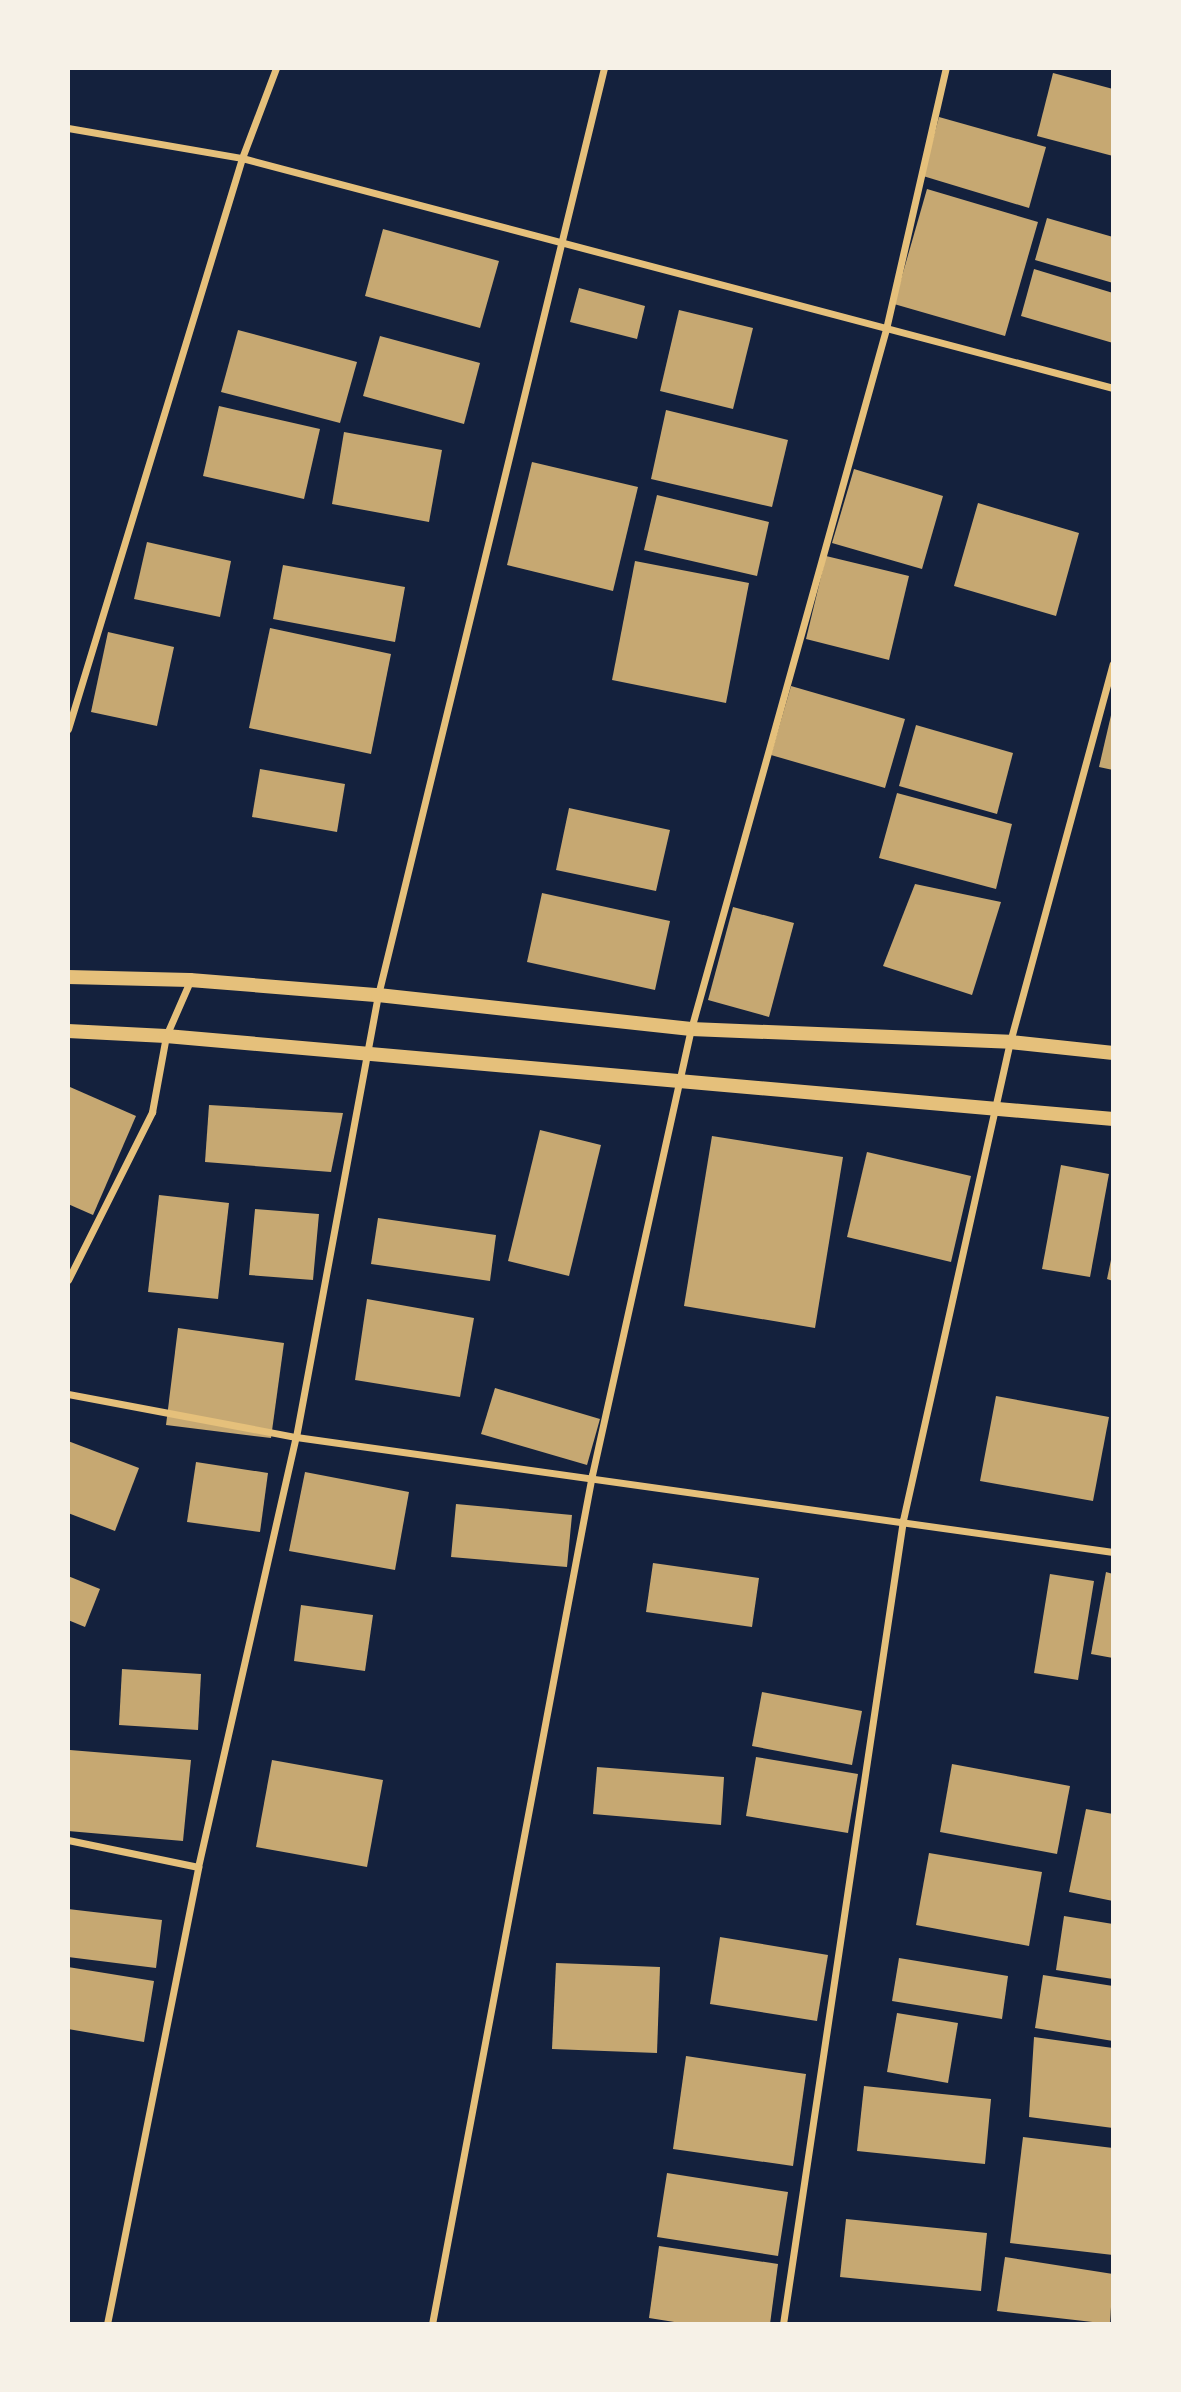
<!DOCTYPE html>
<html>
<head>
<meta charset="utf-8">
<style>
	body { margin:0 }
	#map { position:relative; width:1181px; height:2392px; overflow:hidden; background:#14213d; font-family:"Zilla Slab",serif }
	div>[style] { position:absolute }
	.building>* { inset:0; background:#c6a872 }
	.minor>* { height:7px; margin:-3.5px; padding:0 3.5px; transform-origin:3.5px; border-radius:3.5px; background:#e5c07b }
	.secondary>* { height:14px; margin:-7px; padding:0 7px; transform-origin:7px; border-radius:7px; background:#e5c07b }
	span { translate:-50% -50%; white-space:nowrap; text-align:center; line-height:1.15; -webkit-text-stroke:5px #f6f1e7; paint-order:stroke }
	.frame { position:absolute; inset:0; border:70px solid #f6f1e7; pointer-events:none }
</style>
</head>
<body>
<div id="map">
	<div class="building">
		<i style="clip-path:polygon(1053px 73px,1113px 89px,1113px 156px,1037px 136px)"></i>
		<i style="clip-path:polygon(939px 117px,1046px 147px,1029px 208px,923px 176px)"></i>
		<i style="clip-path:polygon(927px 189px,1038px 222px,1005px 336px,894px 304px)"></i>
		<i style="clip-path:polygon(1047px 218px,1113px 237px,1113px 283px,1035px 260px)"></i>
		<i style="clip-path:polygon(383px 229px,499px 261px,480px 328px,365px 296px)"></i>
		<i style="clip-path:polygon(1034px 269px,1113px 293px,1113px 343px,1021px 316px)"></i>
		<i style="clip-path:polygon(579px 288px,645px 306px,637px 339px,570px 322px)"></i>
		<i style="clip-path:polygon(679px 310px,753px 328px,733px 409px,660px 391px)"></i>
		<i style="clip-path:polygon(238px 330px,357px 362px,340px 423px,221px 392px)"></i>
		<i style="clip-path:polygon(380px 336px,480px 363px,464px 424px,363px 396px)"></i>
		<i style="clip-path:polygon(219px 406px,320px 429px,304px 499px,203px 476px)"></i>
		<i style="clip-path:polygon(666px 410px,788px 440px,772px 507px,651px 479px)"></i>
		<i style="clip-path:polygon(344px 432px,442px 450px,429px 522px,332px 504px)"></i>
		<i style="clip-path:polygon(532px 462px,638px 487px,613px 591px,507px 565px)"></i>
		<i style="clip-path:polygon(854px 469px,943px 496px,922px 569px,832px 543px)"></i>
		<i style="clip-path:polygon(657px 495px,769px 522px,757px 576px,644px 550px)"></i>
		<i style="clip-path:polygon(978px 503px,1079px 533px,1056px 616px,954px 586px)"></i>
		<i style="clip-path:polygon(147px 542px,231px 561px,220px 617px,134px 599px)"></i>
		<i style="clip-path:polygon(826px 556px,909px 576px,889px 660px,806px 639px)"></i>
		<i style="clip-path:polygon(635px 561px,749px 583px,726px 703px,612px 680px)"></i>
		<i style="clip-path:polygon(283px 565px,405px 587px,395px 642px,273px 619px)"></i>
		<i style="clip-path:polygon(270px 628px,391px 654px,371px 754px,249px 728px)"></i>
		<i style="clip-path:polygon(108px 632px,174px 647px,157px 726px,91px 712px)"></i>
		<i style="clip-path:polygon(791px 686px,905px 719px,885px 788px,771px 755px)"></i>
		<i style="clip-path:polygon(1112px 711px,1113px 711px,1113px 770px,1099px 767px)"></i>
		<i style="clip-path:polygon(916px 725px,1013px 753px,997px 814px,899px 786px)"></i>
		<i style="clip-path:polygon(260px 769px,345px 784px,337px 832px,252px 817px)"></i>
		<i style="clip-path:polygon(897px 793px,1012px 824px,996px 889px,879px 858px)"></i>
		<i style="clip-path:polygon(569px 808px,670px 830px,656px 891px,556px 870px)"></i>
		<i style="clip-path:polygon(915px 884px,1001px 902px,972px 995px,883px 966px)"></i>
		<i style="clip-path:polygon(542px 893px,670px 921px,655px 990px,527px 962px)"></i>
		<i style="clip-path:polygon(733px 907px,794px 923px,769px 1017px,708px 1000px)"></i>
		<i style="clip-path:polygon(70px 1087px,136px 1116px,93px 1215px,68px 1204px)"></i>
		<i style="clip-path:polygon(209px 1105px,343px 1113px,331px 1172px,205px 1162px)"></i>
		<i style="clip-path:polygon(540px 1130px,601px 1145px,569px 1276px,508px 1261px)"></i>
		<i style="clip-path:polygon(712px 1136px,843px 1157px,815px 1328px,684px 1306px)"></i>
		<i style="clip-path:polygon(867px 1152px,971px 1176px,951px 1262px,847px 1237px)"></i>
		<i style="clip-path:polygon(1061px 1165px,1109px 1174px,1090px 1277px,1042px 1269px)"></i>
		<i style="clip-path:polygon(159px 1195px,229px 1203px,218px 1299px,148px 1292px)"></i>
		<i style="clip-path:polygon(255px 1209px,319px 1214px,313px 1280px,249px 1275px)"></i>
		<i style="clip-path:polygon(378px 1218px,496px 1235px,490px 1281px,371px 1264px)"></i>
		<i style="clip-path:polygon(1112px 1255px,1113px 1256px,1113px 1281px,1107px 1279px)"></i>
		<i style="clip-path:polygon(367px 1299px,474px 1318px,460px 1397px,355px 1380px)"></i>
		<i style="clip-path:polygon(178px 1328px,284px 1343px,271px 1438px,166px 1425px)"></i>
		<i style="clip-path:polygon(495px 1388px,600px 1419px,587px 1465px,481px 1434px)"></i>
		<i style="clip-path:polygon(996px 1396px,1109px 1417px,1093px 1501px,980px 1481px)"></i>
		<i style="clip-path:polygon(68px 1441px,139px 1468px,115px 1531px,68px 1513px)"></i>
		<i style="clip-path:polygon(196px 1462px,268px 1473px,260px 1532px,187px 1522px)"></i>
		<i style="clip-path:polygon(305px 1472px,409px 1492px,395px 1570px,289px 1551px)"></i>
		<i style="clip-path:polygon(456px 1504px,572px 1515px,567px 1567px,451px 1557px)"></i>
		<i style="clip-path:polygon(653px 1563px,759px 1578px,752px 1627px,646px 1612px)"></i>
		<i style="clip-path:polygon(1106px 1572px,1113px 1574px,1113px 1658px,1091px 1654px)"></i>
		<i style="clip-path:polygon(1050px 1574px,1094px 1581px,1078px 1680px,1034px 1673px)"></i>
		<i style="clip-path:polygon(68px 1576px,100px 1589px,85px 1627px,68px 1620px)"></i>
		<i style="clip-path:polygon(301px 1605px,373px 1615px,365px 1671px,294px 1661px)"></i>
		<i style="clip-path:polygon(122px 1669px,201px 1674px,198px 1730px,119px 1725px)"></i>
		<i style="clip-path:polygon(762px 1692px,862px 1711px,852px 1765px,752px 1746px)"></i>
		<i style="clip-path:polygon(70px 1750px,191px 1760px,183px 1841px,68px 1831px)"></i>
		<i style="clip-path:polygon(756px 1757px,858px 1774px,848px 1833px,746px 1816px)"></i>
		<i style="clip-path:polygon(272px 1760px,383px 1780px,367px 1867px,256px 1847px)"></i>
		<i style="clip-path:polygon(952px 1764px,1070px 1786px,1057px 1854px,940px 1832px)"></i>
		<i style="clip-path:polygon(597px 1767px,724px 1777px,721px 1825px,593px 1814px)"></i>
		<i style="clip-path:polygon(1086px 1809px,1113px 1814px,1113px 1901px,1069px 1892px)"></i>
		<i style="clip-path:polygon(929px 1853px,1042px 1872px,1029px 1946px,916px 1925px)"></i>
		<i style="clip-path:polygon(68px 1909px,162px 1920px,156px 1968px,68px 1957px)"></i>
		<i style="clip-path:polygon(1064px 1916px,1113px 1924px,1113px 1979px,1056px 1970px)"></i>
		<i style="clip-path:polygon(720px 1937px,828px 1955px,817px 2021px,710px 2004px)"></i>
		<i style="clip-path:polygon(899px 1958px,1008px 1976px,1002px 2019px,892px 2001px)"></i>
		<i style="clip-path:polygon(556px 1963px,660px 1967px,657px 2053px,552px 2049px)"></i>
		<i style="clip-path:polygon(68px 1967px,154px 1981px,144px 2042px,68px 2029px)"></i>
		<i style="clip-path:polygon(1043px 1975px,1113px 1986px,1113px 2041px,1035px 2028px)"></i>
		<i style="clip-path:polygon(897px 2013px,958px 2023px,948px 2083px,887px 2072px)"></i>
		<i style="clip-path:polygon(1034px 2037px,1113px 2048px,1113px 2128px,1029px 2117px)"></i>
		<i style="clip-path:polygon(686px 2056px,806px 2074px,793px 2166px,673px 2149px)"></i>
		<i style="clip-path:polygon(864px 2086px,991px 2099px,985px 2164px,857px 2151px)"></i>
		<i style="clip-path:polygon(1023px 2137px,1113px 2148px,1113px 2255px,1010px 2243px)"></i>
		<i style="clip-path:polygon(667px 2173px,788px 2192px,778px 2256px,657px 2237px)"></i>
		<i style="clip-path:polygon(846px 2219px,987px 2233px,981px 2291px,840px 2277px)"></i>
		<i style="clip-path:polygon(659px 2246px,778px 2264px,770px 2324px,687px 2324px,649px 2318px)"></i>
		<i style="clip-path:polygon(1005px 2257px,1113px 2274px,1110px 2324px,997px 2311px)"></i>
	</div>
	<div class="minor">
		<i style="left:68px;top:128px;width:177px;rotate:9.8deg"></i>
		<i style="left:242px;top:158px;width:901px;rotate:14.79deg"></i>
		<i style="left:68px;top:729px;width:597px;rotate:-73.05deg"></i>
		<i style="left:242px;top:158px;width:96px;rotate:-69.3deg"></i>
		<i style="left:68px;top:1280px;width:188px;rotate:-63.4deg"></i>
		<i style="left:152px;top:1112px;width:77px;rotate:-79.6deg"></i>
		<i style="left:166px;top:1036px;width:60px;rotate:-66.4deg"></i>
		<i style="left:68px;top:1394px;width:232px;rotate:10.7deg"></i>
		<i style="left:296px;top:1437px;width:825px;rotate:8.01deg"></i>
		<i style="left:68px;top:1840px;width:133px;rotate:11.7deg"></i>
		<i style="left:107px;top:2324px;width:466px;rotate:-78.7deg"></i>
		<i style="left:198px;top:1867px;width:441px;rotate:-77.2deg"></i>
		<i style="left:296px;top:1437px;width:450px;rotate:-79.5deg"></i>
		<i style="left:378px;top:995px;width:954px;rotate:-76.3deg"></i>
		<i style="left:432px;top:2324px;width:864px;rotate:-79.33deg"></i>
		<i style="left:592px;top:1475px;width:457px;rotate:-77.5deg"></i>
		<i style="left:691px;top:1029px;width:727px;rotate:-74.43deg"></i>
		<i style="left:886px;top:329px;width:268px;rotate:-77.1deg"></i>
		<i style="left:783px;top:2324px;width:813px;rotate:-81.51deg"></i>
		<i style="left:903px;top:1520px;width:490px;rotate:-77.4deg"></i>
		<i style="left:1010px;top:1042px;width:392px;rotate:-74.8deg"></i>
	</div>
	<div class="secondary">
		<i style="left:68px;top:977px;width:122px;rotate:1.4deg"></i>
		<i style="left:190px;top:980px;width:189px;rotate:4.6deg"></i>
		<i style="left:378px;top:995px;width:315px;rotate:6.2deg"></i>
		<i style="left:691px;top:1029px;width:319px;rotate:2.3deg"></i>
		<i style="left:1010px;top:1042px;width:104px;rotate:6.1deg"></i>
		<i style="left:68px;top:1031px;width:98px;rotate:2.9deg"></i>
		<i style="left:166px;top:1036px;width:951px;rotate:5.01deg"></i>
	</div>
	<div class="frame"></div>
</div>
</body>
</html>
